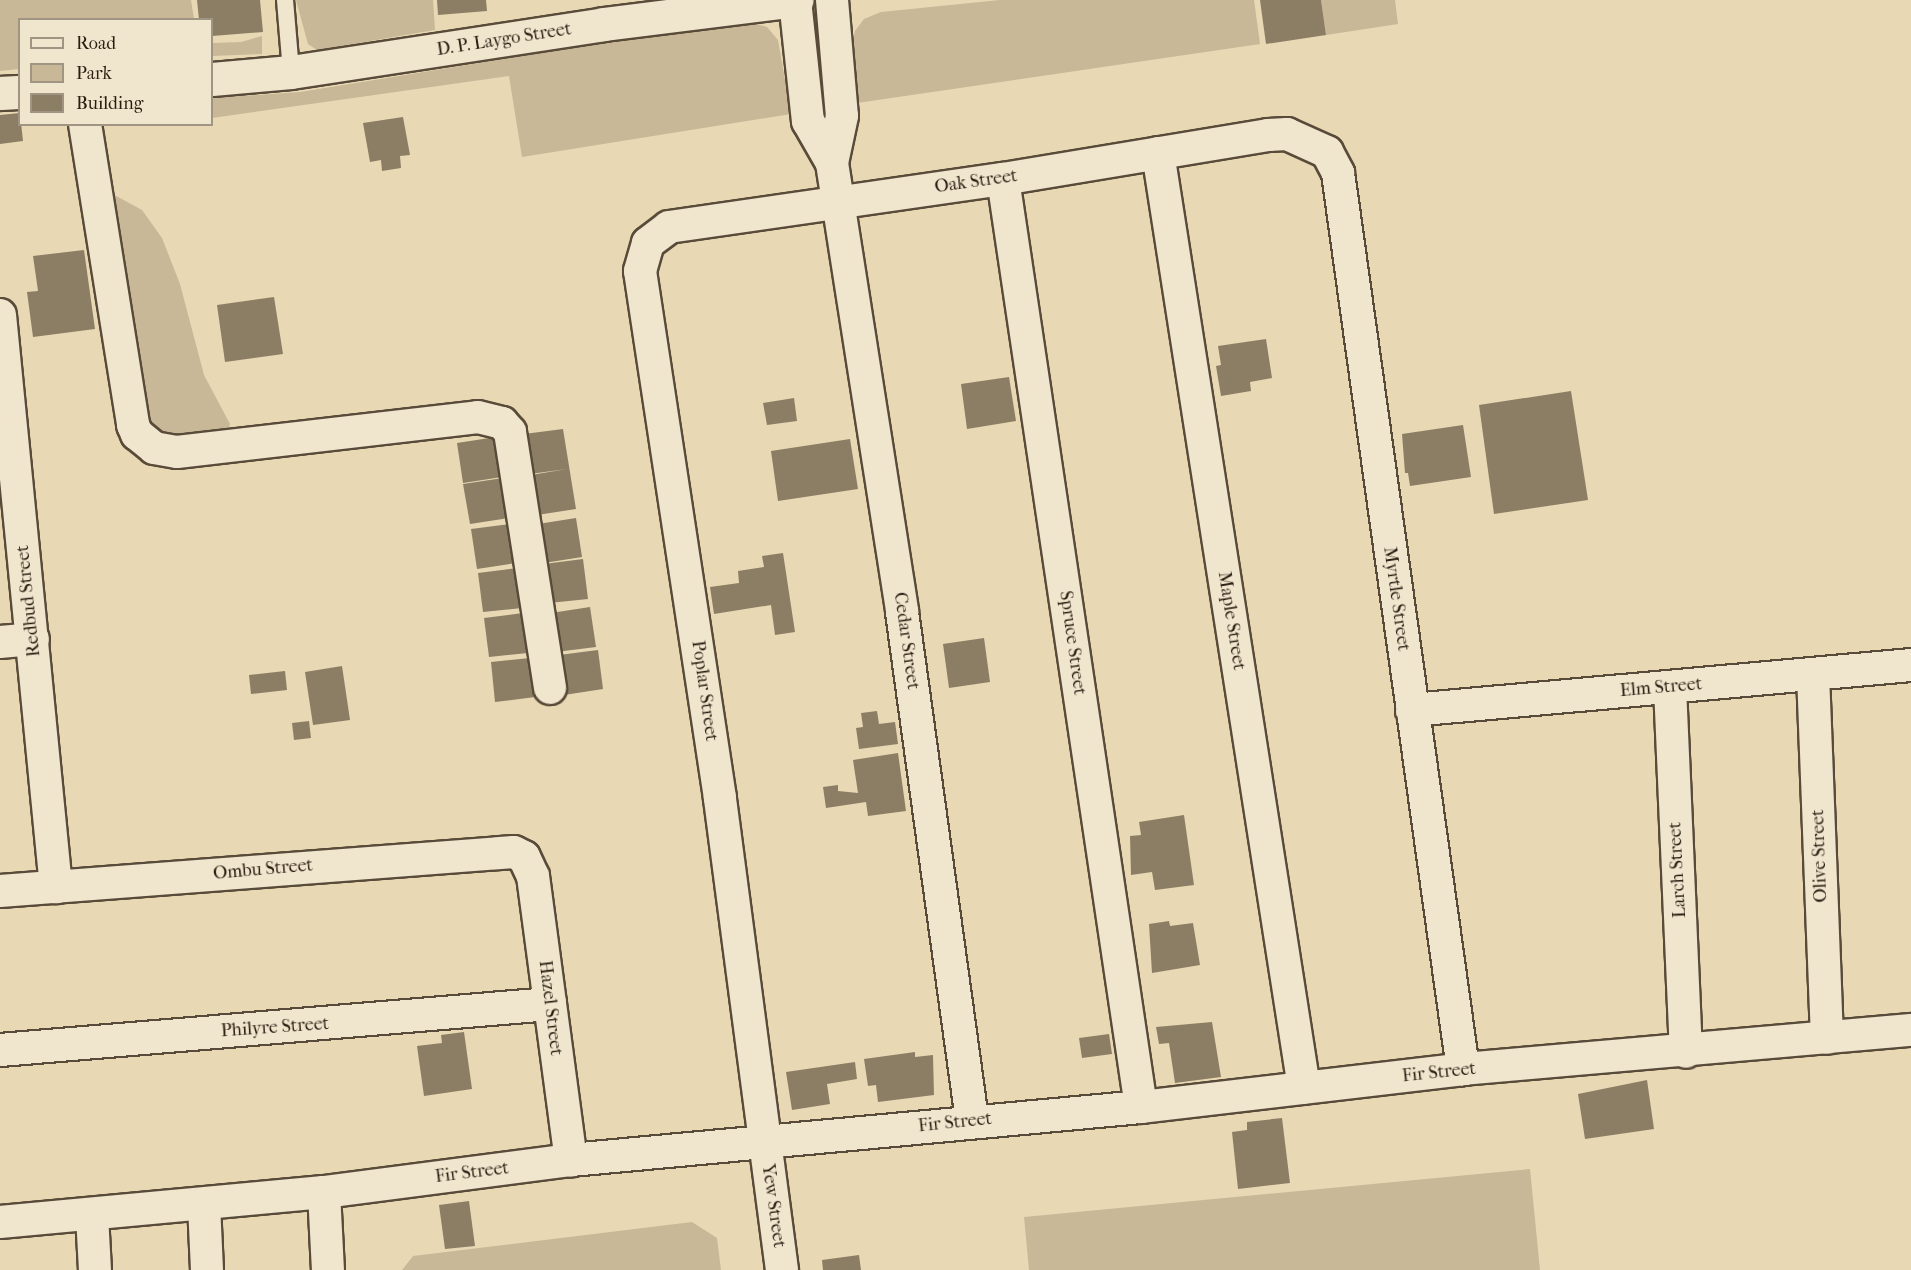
<!DOCTYPE html>
<html>
<head>
<meta charset="utf-8">
<style>
	body { margin:0 }
	#map { position:relative; width:1911px; height:1270px; overflow:hidden; background:#e8d8b3; font-family:"IM FELL French Canon",serif }
	div>[style] { position:absolute }
	.green>* { inset:0; background:#c8b897 }
	.building>* { inset:0; background:#8c7e65 }
	.roads { filter:drop-shadow(2px 0 #594b39) drop-shadow(-2px 0 #594b39) drop-shadow(0 2px #594b39) drop-shadow(0 -2px #594b39) }
	.service>* { height:16px; margin:-8px; padding:0 8px; transform-origin:8px; border-radius:8px; background:#f0e6ce }
	.minor>* { height:32px; margin:-16px; padding:0 16px; transform-origin:16px; border-radius:16px; background:#f0e6ce }
	.secondary>* { height:33px; margin:-16.5px; padding:0 16.5px; transform-origin:16.5px; border-radius:16.5px; background:#f0e6ce }
	span { translate:-50% -50%; white-space:nowrap; text-align:center; line-height:1.15; -webkit-text-stroke:5px #f0e6ce; paint-order:stroke }
	.street-label { font-size:18px; color:#291c10 }
	.legend { position:absolute; left:18px; top:18px; width:195px; height:108px; box-sizing:border-box; background:#f0e6ce; border:2px solid #a09582; margin:0; padding:8px 10px; list-style:none; font-size:18px; color:#291c10 }
	.legend li { display:flex; align-items:center; gap:12px; height:30px }
	.legend b { width:30px; border:2px solid #a09582 }
</style>
</head>
<body>
<div id="map">
	<div class="green">
		<i style="clip-path:polygon(0 0,191px 0,194px 19px,20px 20px,19px 69px,0 71px)"></i>
		<i style="clip-path:polygon(296px 0,433px 0,435px 30px,317px 50px,308px 44px)"></i>
		<i style="clip-path:polygon(1000px 0,1254px 0,1260px 44px,857px 103px,851px 48px,855px 31px,864px 19px,881px 12px)"></i>
		<i style="clip-path:polygon(1321px 0,1395px 0,1398px 24px,1326px 35px)"></i>
		<i style="clip-path:polygon(753px 23px,767px 27px,778px 40px,791px 114px,522px 157px,509px 76px,212px 118px,212px 98px,300px 92px,559px 50px)"></i>
		<i style="clip-path:polygon(262px 36px,262px 54px,212px 56px,212px 43px,241px 42px)"></i>
		<i style="clip-path:polygon(109px 192px,142px 210px,162px 238px,180px 284px,204px 375px,230px 424px,227px 433px,167px 439px,150px 425px)"></i>
		<i style="clip-path:polygon(1530px 1169px,1540px 1270px,1029px 1270px,1024px 1217px)"></i>
		<i style="clip-path:polygon(692px 1222px,717px 1238px,721px 1270px,402px 1270px,413px 1256px)"></i>
	</div>
	<div class="building">
		<i style="clip-path:polygon(197px 0,260px 0,263px 32px,212px 36px,212px 20px,199px 20px)"></i>
		<i style="clip-path:polygon(437px 0,486px 0,487px 11px,438px 15px)"></i>
		<i style="clip-path:polygon(1260px 0,1321px 0,1326px 35px,1266px 44px)"></i>
		<i style="clip-path:polygon(816px 86px,827px 86px,829px 103px,818px 104px)"></i>
		<i style="clip-path:polygon(20px 113px,23px 141px,0 144px,0 115px)"></i>
		<i style="clip-path:polygon(403px 117px,410px 155px,400px 156px,401px 168px,382px 171px,381px 160px,370px 162px,363px 123px)"></i>
		<i style="clip-path:polygon(84px 250px,95px 329px,33px 337px,27px 292px,38px 291px,33px 256px)"></i>
		<i style="clip-path:polygon(274px 297px,283px 354px,225px 362px,217px 305px)"></i>
		<i style="clip-path:polygon(1266px 339px,1272px 378px,1250px 382px,1251px 391px,1221px 396px,1216px 366px,1221px 365px,1218px 346px)"></i>
		<i style="clip-path:polygon(1009px 377px,1016px 421px,967px 429px,961px 384px)"></i>
		<i style="clip-path:polygon(1571px 391px,1588px 500px,1494px 514px,1479px 405px)"></i>
		<i style="clip-path:polygon(794px 398px,797px 421px,767px 425px,763px 403px)"></i>
		<i style="clip-path:polygon(1463px 425px,1471px 477px,1410px 486px,1408px 473px,1405px 473px,1402px 434px)"></i>
		<i style="clip-path:polygon(563px 429px,576px 509px,537px 515px,531px 475px,567px 469px,530px 474px,524px 434px)"></i>
		<i style="clip-path:polygon(496px 437px,502px 477px,463px 483px,457px 443px)"></i>
		<i style="clip-path:polygon(850px 439px,858px 489px,778px 501px,771px 451px)"></i>
		<i style="clip-path:polygon(503px 478px,509px 518px,470px 524px,463px 484px)"></i>
		<i style="clip-path:polygon(576px 518px,582px 557px,544px 563px,538px 524px)"></i>
		<i style="clip-path:polygon(510px 524px,516px 563px,477px 569px,471px 529px)"></i>
		<i style="clip-path:polygon(783px 553px,795px 632px,775px 635px,771px 605px,714px 614px,710px 587px,739px 583px,738px 571px,764px 567px,762px 556px)"></i>
		<i style="clip-path:polygon(583px 559px,588px 599px,549px 603px,544px 564px)"></i>
		<i style="clip-path:polygon(517px 568px,522px 608px,483px 612px,478px 573px)"></i>
		<i style="clip-path:polygon(590px 607px,596px 647px,556px 652px,551px 613px)"></i>
		<i style="clip-path:polygon(523px 613px,528px 653px,489px 657px,484px 618px)"></i>
		<i style="clip-path:polygon(984px 638px,990px 682px,949px 688px,943px 644px)"></i>
		<i style="clip-path:polygon(598px 650px,603px 689px,564px 695px,559px 655px)"></i>
		<i style="clip-path:polygon(530px 658px,535px 697px,495px 702px,491px 662px)"></i>
		<i style="clip-path:polygon(342px 666px,350px 720px,313px 725px,305px 672px)"></i>
		<i style="clip-path:polygon(285px 671px,287px 690px,251px 694px,249px 675px)"></i>
		<i style="clip-path:polygon(877px 711px,879px 724px,895px 722px,898px 744px,859px 749px,856px 728px,863px 727px,861px 713px)"></i>
		<i style="clip-path:polygon(309px 721px,311px 738px,294px 740px,292px 723px)"></i>
		<i style="clip-path:polygon(898px 753px,906px 811px,868px 816px,866px 802px,826px 808px,823px 787px,838px 785px,838px 791px,858px 793px,853px 760px)"></i>
		<i style="clip-path:polygon(1184px 815px,1194px 885px,1155px 890px,1152px 872px,1131px 875px,1130px 836px,1141px 835px,1139px 822px)"></i>
		<i style="clip-path:polygon(1169px 921px,1170px 926px,1193px 923px,1200px 965px,1152px 973px,1149px 924px)"></i>
		<i style="clip-path:polygon(1212px 1022px,1221px 1077px,1175px 1083px,1169px 1043px,1159px 1044px,1156px 1027px)"></i>
		<i style="clip-path:polygon(464px 1032px,472px 1089px,424px 1096px,417px 1046px,442px 1043px,441px 1035px)"></i>
		<i style="clip-path:polygon(1109px 1034px,1112px 1054px,1082px 1058px,1079px 1038px)"></i>
		<i style="clip-path:polygon(915px 1052px,915px 1057px,933px 1055px,934px 1095px,878px 1102px,876px 1085px,868px 1086px,864px 1059px)"></i>
		<i style="clip-path:polygon(855px 1062px,857px 1079px,827px 1084px,830px 1104px,792px 1110px,786px 1072px)"></i>
		<i style="clip-path:polygon(1647px 1080px,1654px 1129px,1585px 1139px,1578px 1094px)"></i>
		<i style="clip-path:polygon(1282px 1118px,1290px 1183px,1238px 1189px,1232px 1132px,1247px 1130px,1247px 1122px)"></i>
		<i style="clip-path:polygon(469px 1201px,475px 1246px,445px 1249px,439px 1205px)"></i>
		<i style="clip-path:polygon(859px 1255px,861px 1270px,823px 1270px,822px 1260px)"></i>
	</div>
	<div class="roads">
		<div class="service">
			<i style="left:285px;top:0;width:72px;rotate:85.2deg"></i>
		</div>
		<div class="minor">
			<i style="left:795px;top:0;width:122px;rotate:83.9deg"></i>
			<i style="left:808px;top:121px;width:48px;rotate:60.3deg"></i>
			<i style="left:832px;top:0;width:116px;rotate:85.1deg"></i>
			<i style="left:842px;top:116px;width:48px;rotate:102deg"></i>
			<i style="left:832px;top:163px;width:454px;rotate:81.1deg"></i>
			<i style="left:902px;top:612px;width:513px;rotate:82.15deg"></i>
			<i style="left:85px;top:124px;width:305px;rotate:80.9deg"></i>
			<i style="left:133px;top:425px;width:10px;rotate:66deg"></i>
			<i style="left:137px;top:434px;width:22px;rotate:39deg"></i>
			<i style="left:154px;top:448px;width:23px;rotate:10deg"></i>
			<i style="left:177px;top:452px;width:303px;rotate:-6.6deg"></i>
			<i style="left:478px;top:417px;width:25px;rotate:14deg"></i>
			<i style="left:502px;top:423px;width:12px;rotate:48deg"></i>
			<i style="left:510px;top:432px;width:259px;rotate:81.1deg"></i>
			<i style="left:1158px;top:153px;width:946px;rotate:81.12deg"></i>
			<i style="left:1003px;top:179px;width:938px;rotate:81.54deg"></i>
			<i style="left:0;top:315px;width:575px;rotate:84.41deg"></i>
			<i style="left:0;top:642px;width:33px;rotate:-5deg"></i>
			<i style="left:1813px;top:674px;width:364px;rotate:87.8deg"></i>
			<i style="left:1670px;top:687px;width:365px;rotate:87.5deg"></i>
			<i style="left:1412px;top:710px;width:501px;rotate:-5.15deg"></i>
			<i style="left:0;top:891px;width:515px;rotate:-4.34deg"></i>
			<i style="left:514px;top:852px;width:11px;rotate:27deg"></i>
			<i style="left:524px;top:857px;width:21px;rotate:65deg"></i>
			<i style="left:533px;top:876px;width:287px;rotate:82.4deg"></i>
			<i style="left:0;top:1050px;width:552px;rotate:-4.78deg"></i>
			<i style="left:324px;top:1192px;width:78px;rotate:87.1deg"></i>
			<i style="left:204px;top:1204px;width:66px;rotate:87.4deg"></i>
			<i style="left:92px;top:1215px;width:55px;rotate:86.9deg"></i>
			<i style="left:0;top:1222px;width:325px;rotate:-5.3deg"></i>
			<i style="left:324px;top:1192px;width:249px;rotate:-7.4deg"></i>
			<i style="left:571px;top:1160px;width:572px;rotate:-5.31deg"></i>
			<i style="left:1141px;top:1107px;width:324px;rotate:-6.7deg"></i>
			<i style="left:1463px;top:1069px;width:450px;rotate:-5deg"></i>
			<i style="left:782px;top:1270px;width:476px;rotate:-97.5deg"></i>
			<i style="left:720px;top:798px;width:533px;rotate:-98.63deg"></i>
			<i style="left:640px;top:271px;width:29px;rotate:-74deg"></i>
			<i style="left:648px;top:243px;width:26px;rotate:-37deg"></i>
			<i style="left:669px;top:227px;width:337px;rotate:-8.2deg"></i>
			<i style="left:1003px;top:179px;width:269px;rotate:-9.4deg"></i>
			<i style="left:1268px;top:135px;width:19px;rotate:-3deg"></i>
			<i style="left:1287px;top:134px;width:44px;rotate:24.2deg"></i>
			<i style="left:1327px;top:152px;width:24px;rotate:62deg"></i>
			<i style="left:1338px;top:173px;width:905px;rotate:82.06deg"></i>
		</div>
		<div class="secondary">
			<i style="left:212px;top:79px;width:79px;rotate:-5.1deg"></i>
			<i style="left:291px;top:72px;width:316px;rotate:-8.7deg"></i>
			<i style="left:603px;top:24px;width:195px;rotate:-7.1deg"></i>
			<i style="left:0;top:93px;width:20px;rotate:-3deg"></i>
		</div>
	</div>
	<div class="street-label">
		<span style="left:504px;top:40px;rotate:-9deg">D. P. Laygo Street</span>
		<span style="left:976px;top:182px;rotate:-8deg">Oak Street</span>
		<span style="left:1396px;top:599px;rotate:82deg">Myrtle Street</span>
		<span style="left:29px;top:601px;rotate:-96deg">Redbud Street</span>
		<span style="left:1231px;top:621px;rotate:81deg">Maple Street</span>
		<span style="left:906px;top:641px;rotate:82deg">Cedar Street</span>
		<span style="left:1072px;top:643px;rotate:82deg">Spruce Street</span>
		<span style="left:1661px;top:688px;rotate:-5deg">Elm Street</span>
		<span style="left:704px;top:691px;rotate:82deg">Poplar Street</span>
		<span style="left:1820px;top:856px;rotate:-92deg">Olive Street</span>
		<span style="left:263px;top:870px;rotate:-5deg">Ombu Street</span>
		<span style="left:1678px;top:870px;rotate:-93deg">Larch Street</span>
		<span style="left:550px;top:1008px;rotate:83deg">Hazel Street</span>
		<span style="left:275px;top:1028px;rotate:-4deg">Philyre Street</span>
		<span style="left:1439px;top:1073px;rotate:-6deg">Fir Street</span>
		<span style="left:955px;top:1123px;rotate:-6deg">Fir Street</span>
		<span style="left:472px;top:1173px;rotate:-7deg">Fir Street</span>
		<span style="left:773px;top:1206px;rotate:82deg">Yew Street</span>
	</div>
	<ul class="legend">
	<li><b style="height:8px;background:#f0e6ce"></b>Road</li>
	<li><b style="height:16px;background:#c8b897"></b>Park</li>
	<li><b style="height:16px;background:#8c7e65"></b>Building</li>
	</ul>
</div>
</body>
</html>
